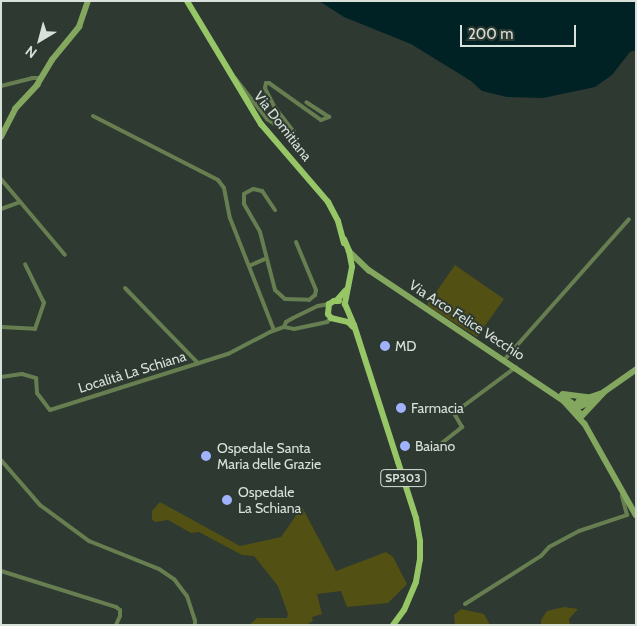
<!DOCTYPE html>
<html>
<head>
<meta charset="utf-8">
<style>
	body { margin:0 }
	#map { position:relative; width:637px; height:626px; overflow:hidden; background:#2d3931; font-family:Cabin,sans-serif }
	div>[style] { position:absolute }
	.green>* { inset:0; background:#535014 }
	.water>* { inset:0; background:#002225 }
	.street>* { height:4px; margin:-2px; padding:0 2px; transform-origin:2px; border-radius:2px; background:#677e51 }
	.secondary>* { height:5.5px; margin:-2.75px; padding:0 2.75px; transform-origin:2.75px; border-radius:2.75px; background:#83a75e }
	.primary>* { height:6px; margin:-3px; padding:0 3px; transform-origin:3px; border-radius:3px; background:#97c666 }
	.dots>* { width:14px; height:14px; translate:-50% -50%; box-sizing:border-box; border:2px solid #2d3931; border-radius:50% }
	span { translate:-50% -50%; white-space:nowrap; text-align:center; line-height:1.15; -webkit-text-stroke:4px #2d3931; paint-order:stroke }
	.shield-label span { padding:1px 4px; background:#2d3931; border:1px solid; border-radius:4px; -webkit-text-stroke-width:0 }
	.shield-label { font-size:12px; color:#d9e1db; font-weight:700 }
	.street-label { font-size:14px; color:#d9e1db }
	.poi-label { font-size:14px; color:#d9e1db }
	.left { translate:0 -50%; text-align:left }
	.frame { position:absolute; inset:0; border:2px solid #d9e1db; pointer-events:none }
	.north { position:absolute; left:15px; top:15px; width:50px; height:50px; -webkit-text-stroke:4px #2d3931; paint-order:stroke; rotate:217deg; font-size:14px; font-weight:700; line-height:20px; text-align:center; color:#d9e1db }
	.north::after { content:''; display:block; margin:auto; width:18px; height:22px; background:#d9e1db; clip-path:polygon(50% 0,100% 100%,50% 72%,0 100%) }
	.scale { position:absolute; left:460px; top:25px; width:116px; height:22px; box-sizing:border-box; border:2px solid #d9e1db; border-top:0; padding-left:6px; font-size:15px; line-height:18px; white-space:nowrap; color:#d9e1db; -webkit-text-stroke:4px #2d3931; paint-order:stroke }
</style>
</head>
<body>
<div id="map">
	<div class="green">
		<i style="clip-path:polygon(455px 265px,504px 299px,477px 337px,427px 305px)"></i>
		<i style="clip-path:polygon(160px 502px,240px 546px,281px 537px,302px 507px,336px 571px,386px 552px,393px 557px,407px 584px,388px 603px,347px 607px,341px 591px,317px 594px,322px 614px,312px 617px,313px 621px,306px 625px,249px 625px,257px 618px,287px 618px,288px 614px,278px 586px,254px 556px,242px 555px,199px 532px,191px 533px,168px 520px,155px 522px,152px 519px,152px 511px)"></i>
		<i style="clip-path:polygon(564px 607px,578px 609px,569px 619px,570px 625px,541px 625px,541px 620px,547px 611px)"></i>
		<i style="clip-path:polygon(461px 609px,484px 614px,490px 625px,455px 625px,454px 615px)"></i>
	</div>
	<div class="water">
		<i style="clip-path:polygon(319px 1px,636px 1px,636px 50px,630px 52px,612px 75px,595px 87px,543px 98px,507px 97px,482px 91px,471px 81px,411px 44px,344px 17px)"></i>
	</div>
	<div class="street">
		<i style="left:235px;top:78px;width:52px;rotate:52deg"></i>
		<i style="left:267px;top:119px;width:30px;rotate:33deg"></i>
		<i style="left:292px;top:135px;width:4px;rotate:-56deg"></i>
		<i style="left:294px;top:132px;width:31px;rotate:-128deg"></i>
		<i style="left:275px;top:108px;width:22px;rotate:-117deg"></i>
		<i style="left:265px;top:88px;width:5px;rotate:-79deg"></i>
		<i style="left:266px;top:83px;width:3px"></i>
		<i style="left:269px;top:83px;width:64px;rotate:35.4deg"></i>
		<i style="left:321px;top:120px;width:9px;rotate:-21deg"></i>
		<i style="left:329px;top:117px;width:27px;rotate:-147deg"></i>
		<i style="left:1px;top:86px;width:32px;rotate:-14deg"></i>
		<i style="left:32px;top:78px;width:8px"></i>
		<i style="left:93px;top:116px;width:140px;rotate:27.1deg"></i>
		<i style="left:218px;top:180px;width:10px;rotate:53deg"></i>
		<i style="left:224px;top:188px;width:31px;rotate:79deg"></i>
		<i style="left:230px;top:218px;width:120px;rotate:68.6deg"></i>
		<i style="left:1px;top:179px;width:99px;rotate:49.9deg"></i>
		<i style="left:1px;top:209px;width:20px;rotate:-20deg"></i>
		<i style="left:275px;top:210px;width:23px;rotate:-124deg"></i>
		<i style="left:262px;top:191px;width:9px;rotate:-167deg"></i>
		<i style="left:253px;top:189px;width:10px;rotate:151deg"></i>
		<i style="left:244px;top:194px;width:10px;rotate:90deg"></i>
		<i style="left:244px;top:204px;width:32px;rotate:60deg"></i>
		<i style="left:260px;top:232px;width:60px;rotate:75.5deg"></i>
		<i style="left:275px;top:290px;width:13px;rotate:42deg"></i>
		<i style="left:285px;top:299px;width:24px;rotate:2deg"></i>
		<i style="left:309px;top:300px;width:8px;rotate:-40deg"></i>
		<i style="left:315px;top:295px;width:5px;rotate:-79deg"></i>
		<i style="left:316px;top:290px;width:52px;rotate:-112.6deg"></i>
		<i style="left:249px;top:266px;width:17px;rotate:-24deg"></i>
		<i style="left:125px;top:288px;width:105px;rotate:45.8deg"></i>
		<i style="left:1px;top:327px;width:34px;rotate:3deg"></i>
		<i style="left:35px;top:329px;width:28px;rotate:-71deg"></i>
		<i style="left:44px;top:303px;width:43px;rotate:-116deg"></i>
		<i style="left:284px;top:327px;width:10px;rotate:11deg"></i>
		<i style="left:294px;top:329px;width:34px;rotate:-12deg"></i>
		<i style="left:327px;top:322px;width:6px;rotate:-45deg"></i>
		<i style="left:504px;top:360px;width:188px;rotate:-48.4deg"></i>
		<i style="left:1px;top:377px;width:21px;rotate:-8deg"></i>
		<i style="left:22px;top:374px;width:15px;rotate:16deg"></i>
		<i style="left:36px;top:378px;width:15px;rotate:86deg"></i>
		<i style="left:37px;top:393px;width:21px;rotate:53deg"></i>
		<i style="left:50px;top:410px;width:187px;rotate:-17.5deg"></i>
		<i style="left:228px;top:354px;width:47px;rotate:-27.6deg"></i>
		<i style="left:270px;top:332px;width:15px;rotate:-20deg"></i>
		<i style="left:284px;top:327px;width:5px;rotate:-68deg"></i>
		<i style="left:286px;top:322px;width:8px;rotate:-30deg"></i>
		<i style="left:293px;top:318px;width:28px;rotate:-26deg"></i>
		<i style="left:318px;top:306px;width:11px;rotate:-10deg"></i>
		<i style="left:438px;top:446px;width:31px;rotate:-38deg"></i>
		<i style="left:462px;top:427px;width:16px;rotate:-120deg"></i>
		<i style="left:454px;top:413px;width:77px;rotate:-36.6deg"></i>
		<i style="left:1px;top:460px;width:60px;rotate:49.1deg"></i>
		<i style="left:40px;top:505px;width:61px;rotate:36.3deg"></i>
		<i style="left:89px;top:541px;width:75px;rotate:21.8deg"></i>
		<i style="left:159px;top:569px;width:18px;rotate:34deg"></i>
		<i style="left:174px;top:579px;width:21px;rotate:53deg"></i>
		<i style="left:187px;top:596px;width:25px;rotate:72deg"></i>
		<i style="left:195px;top:620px;width:5px;rotate:90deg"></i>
		<i style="left:1px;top:571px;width:121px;rotate:17.4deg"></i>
		<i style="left:116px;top:607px;width:5px;rotate:37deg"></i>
		<i style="left:120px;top:610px;width:6px;rotate:90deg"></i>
		<i style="left:120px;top:616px;width:10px;rotate:114deg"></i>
		<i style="left:465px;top:604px;width:90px;rotate:-32.3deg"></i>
		<i style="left:541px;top:556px;width:12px;rotate:-48deg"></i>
		<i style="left:549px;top:547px;width:34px;rotate:-28deg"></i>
		<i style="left:579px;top:531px;width:51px;rotate:-18.4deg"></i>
		<i style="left:627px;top:515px;width:20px;rotate:-105deg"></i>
		<i style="left:622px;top:496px;width:4px;rotate:-76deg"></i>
	</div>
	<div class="secondary">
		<i style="left:1px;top:137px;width:31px;rotate:-63deg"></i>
		<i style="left:15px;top:109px;width:33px;rotate:-47deg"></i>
		<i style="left:37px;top:85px;width:29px;rotate:-59deg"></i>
		<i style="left:52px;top:60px;width:43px;rotate:-50.7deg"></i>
		<i style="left:79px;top:27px;width:28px;rotate:-71deg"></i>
		<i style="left:349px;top:251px;width:28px;rotate:44deg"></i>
		<i style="left:369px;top:270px;width:235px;rotate:33.9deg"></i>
		<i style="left:564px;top:401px;width:31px;rotate:48deg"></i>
		<i style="left:585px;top:424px;width:104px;rotate:60.7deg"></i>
		<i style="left:563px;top:394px;width:25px;rotate:7deg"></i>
		<i style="left:562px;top:395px;width:13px;rotate:39deg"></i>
		<i style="left:572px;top:403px;width:14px;rotate:51deg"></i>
		<i style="left:573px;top:405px;width:8px;rotate:7deg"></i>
		<i style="left:581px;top:406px;width:13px;rotate:-23deg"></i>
		<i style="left:575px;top:406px;width:6px;rotate:-51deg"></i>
		<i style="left:579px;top:401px;width:24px;rotate:-19deg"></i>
		<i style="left:582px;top:416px;width:33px;rotate:-47deg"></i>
		<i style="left:604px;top:392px;width:39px;rotate:-35deg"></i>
	</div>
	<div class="primary">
		<i style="left:187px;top:1px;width:144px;rotate:59deg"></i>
		<i style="left:261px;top:124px;width:103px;rotate:49.3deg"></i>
		<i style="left:328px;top:202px;width:21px;rotate:62deg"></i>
		<i style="left:338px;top:221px;width:23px;rotate:75deg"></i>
		<i style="left:344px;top:239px;width:13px;rotate:67deg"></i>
		<i style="left:349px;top:251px;width:16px;rotate:79deg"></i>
		<i style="left:352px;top:267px;width:38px;rotate:101deg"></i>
		<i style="left:345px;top:304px;width:23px;rotate:67deg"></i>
		<i style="left:354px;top:325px;width:144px;rotate:72.2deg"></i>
		<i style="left:398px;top:462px;width:59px;rotate:72.2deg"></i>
		<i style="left:416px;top:518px;width:23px;rotate:80deg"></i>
		<i style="left:420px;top:541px;width:18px;rotate:90deg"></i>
		<i style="left:420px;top:559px;width:23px;rotate:100deg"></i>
		<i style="left:416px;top:582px;width:30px;rotate:113deg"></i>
		<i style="left:404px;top:610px;width:19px;rotate:126deg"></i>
		<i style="left:337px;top:300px;width:13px;rotate:-48deg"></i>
		<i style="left:339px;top:301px;width:5px;rotate:180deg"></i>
		<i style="left:334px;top:301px;width:6px;rotate:149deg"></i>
		<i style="left:329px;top:304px;width:10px;rotate:96deg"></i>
		<i style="left:328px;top:314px;width:5px;rotate:53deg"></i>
		<i style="left:331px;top:318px;width:17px;rotate:13deg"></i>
		<i style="left:348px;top:322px;width:7px;rotate:45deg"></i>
	</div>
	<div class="dots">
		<i style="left:385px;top:346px;background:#a1b2fd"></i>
		<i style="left:401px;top:408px;background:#a1b2fd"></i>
		<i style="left:405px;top:446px;background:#a1b2fd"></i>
		<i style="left:206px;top:456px;background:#a1b2fd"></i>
		<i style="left:227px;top:500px;background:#a1b2fd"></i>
	</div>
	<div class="shield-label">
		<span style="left:403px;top:478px">SP303</span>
	</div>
	<div class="street-label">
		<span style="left:283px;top:126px;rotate:52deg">Via Domitiana</span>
		<span style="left:467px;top:320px;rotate:33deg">Via Arco Felice Vecchio</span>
		<span style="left:132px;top:372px;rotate:-17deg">Località La Schiana</span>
	</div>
	<div class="poi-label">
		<span class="left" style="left:395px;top:346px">MD</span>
		<span class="left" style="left:411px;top:408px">Farmacia</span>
		<span class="left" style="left:415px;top:446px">Baiano</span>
		<span class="left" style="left:217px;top:456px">Ospedale Santa<br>Maria delle Grazie</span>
		<span class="left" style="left:238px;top:500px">Ospedale<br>La Schiana</span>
	</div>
	<div class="frame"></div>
	<div class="north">N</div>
	<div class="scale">200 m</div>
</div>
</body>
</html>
